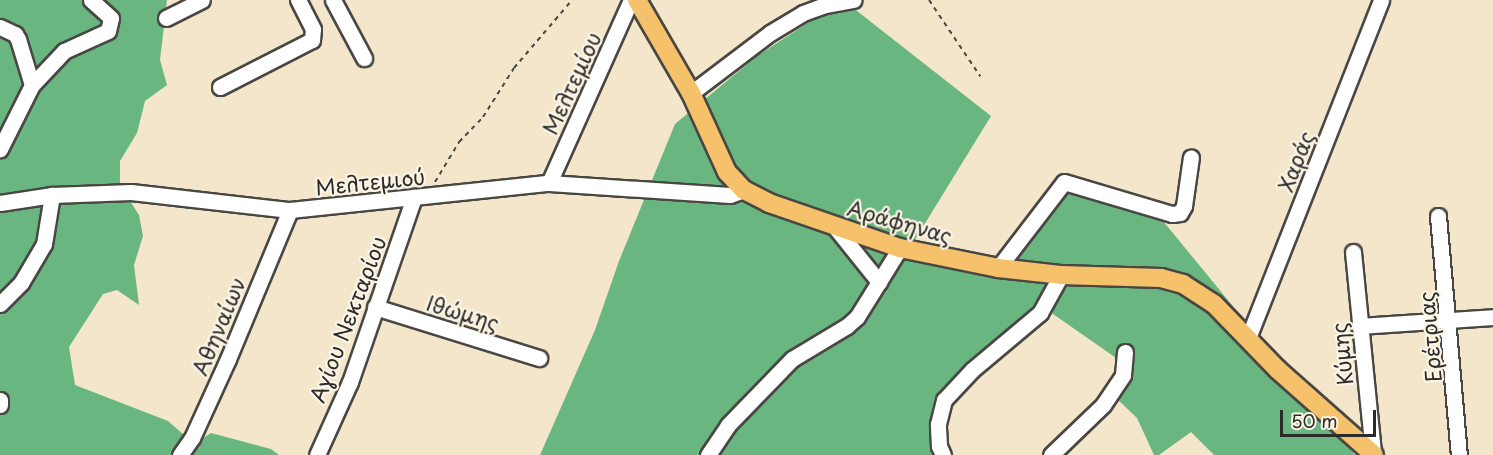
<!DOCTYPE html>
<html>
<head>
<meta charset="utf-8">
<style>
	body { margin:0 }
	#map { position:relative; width:1493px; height:455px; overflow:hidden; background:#f4e6ca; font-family:"Playpen Sans",sans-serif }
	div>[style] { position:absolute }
	.forest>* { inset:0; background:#69b680 }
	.path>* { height:2px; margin-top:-1px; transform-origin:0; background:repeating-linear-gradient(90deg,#494743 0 4.5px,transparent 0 9px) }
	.roads { filter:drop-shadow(2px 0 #494743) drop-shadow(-2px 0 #494743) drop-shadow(0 2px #494743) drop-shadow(0 -2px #494743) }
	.minor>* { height:15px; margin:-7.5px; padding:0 7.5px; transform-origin:7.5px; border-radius:7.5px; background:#fff }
	.major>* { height:18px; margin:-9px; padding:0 9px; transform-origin:9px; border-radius:9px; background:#f5c16b }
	span { translate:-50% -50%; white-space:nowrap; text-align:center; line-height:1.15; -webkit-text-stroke:4.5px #fcf5e5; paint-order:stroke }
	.street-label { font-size:21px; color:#2b2b2b }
	.scale { position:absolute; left:1280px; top:410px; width:96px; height:27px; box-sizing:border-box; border:3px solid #2b2b2b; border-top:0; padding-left:8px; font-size:18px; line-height:21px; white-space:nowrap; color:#2b2b2b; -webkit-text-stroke:4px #fcf5e5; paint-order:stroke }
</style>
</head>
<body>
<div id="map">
	<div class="forest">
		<i style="clip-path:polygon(0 0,167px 0,160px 60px,167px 85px,145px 101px,137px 133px,120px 161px,120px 185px,139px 215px,143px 236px,134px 265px,139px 305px,117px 290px,103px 294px,69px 347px,75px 385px,168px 421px,184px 435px,203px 438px,211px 433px,271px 449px,279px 455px,0 455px)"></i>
		<i style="clip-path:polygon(843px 0,991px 116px,905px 256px,991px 268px,1060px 184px,1163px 221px,1355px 455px,1214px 455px,1191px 432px,1159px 455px,1154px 455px,1137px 418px,1115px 397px,1129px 367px,1043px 307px,937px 400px,940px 455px,540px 455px,595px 330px,619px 261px,675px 124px,757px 56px)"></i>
	</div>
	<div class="path">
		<i style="left:929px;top:0;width:92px;rotate:56.1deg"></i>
		<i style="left:435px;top:182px;width:47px;rotate:-59deg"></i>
		<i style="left:459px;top:142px;width:35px;rotate:-46deg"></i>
		<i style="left:483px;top:117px;width:58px;rotate:-57.7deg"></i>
		<i style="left:514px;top:68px;width:89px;rotate:-49.5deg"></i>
	</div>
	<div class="roads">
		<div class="minor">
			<i style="left:333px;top:0;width:66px;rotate:61.9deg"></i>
			<i style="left:166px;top:18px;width:40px;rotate:-26.6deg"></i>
			<i style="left:0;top:27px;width:17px;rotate:25deg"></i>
			<i style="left:15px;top:34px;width:6px;rotate:59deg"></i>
			<i style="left:18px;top:39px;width:48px;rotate:73.1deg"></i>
			<i style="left:32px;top:85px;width:72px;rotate:116.6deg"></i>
			<i style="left:32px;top:85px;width:47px;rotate:-46.7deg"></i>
			<i style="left:64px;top:51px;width:48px;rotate:-24.4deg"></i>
			<i style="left:108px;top:31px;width:13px;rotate:-77deg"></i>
			<i style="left:111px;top:18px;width:27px;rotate:-138deg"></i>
			<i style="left:220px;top:87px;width:103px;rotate:-27.1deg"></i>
			<i style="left:312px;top:40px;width:11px;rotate:-85deg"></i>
			<i style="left:313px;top:29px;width:33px;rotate:-117deg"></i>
			<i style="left:691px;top:93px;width:99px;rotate:-37.2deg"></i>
			<i style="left:770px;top:33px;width:39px;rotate:-31deg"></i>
			<i style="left:803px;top:13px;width:23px;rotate:-20deg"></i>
			<i style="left:825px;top:5px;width:29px;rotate:-10deg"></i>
			<i style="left:549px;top:183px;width:201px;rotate:-65.9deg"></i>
			<i style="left:0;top:203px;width:53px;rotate:-8.7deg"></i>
			<i style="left:52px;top:195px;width:79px;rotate:-2.2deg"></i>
			<i style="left:131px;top:192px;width:160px;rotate:6.5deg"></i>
			<i style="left:290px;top:210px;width:260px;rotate:-6deg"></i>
			<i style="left:549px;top:183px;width:181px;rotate:3.8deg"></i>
			<i style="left:730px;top:195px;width:15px;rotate:-20deg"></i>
			<i style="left:1438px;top:216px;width:240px;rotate:85deg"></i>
			<i style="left:834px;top:226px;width:72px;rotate:51.2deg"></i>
			<i style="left:1353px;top:252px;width:201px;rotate:84.3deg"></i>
			<i style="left:998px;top:268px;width:108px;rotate:-52.5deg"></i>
			<i style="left:1064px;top:182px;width:113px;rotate:16.5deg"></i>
			<i style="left:1172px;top:214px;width:8px;rotate:-7deg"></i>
			<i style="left:1180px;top:213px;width:8px;rotate:-60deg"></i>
			<i style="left:1184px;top:206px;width:49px;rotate:-81.9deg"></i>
			<i style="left:0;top:304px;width:30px;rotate:-45deg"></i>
			<i style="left:21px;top:283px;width:45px;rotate:-59.5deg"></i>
			<i style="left:44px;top:244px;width:50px;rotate:-80.7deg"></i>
			<i style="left:375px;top:307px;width:172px;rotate:17.3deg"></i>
			<i style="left:1359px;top:326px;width:134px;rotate:-3.8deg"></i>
			<i style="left:1248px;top:338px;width:363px;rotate:-68.5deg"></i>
			<i style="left:0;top:400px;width:5px;rotate:90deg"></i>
			<i style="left:180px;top:455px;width:21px;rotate:-55deg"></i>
			<i style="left:192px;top:438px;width:87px;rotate:-65.5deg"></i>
			<i style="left:228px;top:359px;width:161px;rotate:-67.4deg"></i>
			<i style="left:317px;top:455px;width:80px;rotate:-65.7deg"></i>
			<i style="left:350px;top:382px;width:196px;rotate:-70.9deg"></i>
			<i style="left:708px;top:455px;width:36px;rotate:-56deg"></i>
			<i style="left:728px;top:425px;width:92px;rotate:-45.9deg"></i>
			<i style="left:792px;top:359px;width:64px;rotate:-31deg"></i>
			<i style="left:847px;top:326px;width:13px;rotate:-42deg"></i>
			<i style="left:857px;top:317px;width:81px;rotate:-58.1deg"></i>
			<i style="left:943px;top:455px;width:10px;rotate:-114deg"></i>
			<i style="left:939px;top:446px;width:22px;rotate:-93deg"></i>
			<i style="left:938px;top:424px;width:25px;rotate:-76deg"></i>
			<i style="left:944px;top:400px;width:41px;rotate:-47deg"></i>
			<i style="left:972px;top:370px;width:89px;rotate:-40deg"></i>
			<i style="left:1040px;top:313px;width:43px;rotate:-61.1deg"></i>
			<i style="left:1051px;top:455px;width:72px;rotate:-43.9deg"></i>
			<i style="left:1103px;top:405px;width:36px;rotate:-56deg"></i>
			<i style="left:1123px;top:375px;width:23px;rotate:-85deg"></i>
		</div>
		<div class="major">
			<i style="left:637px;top:0;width:108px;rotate:59.9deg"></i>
			<i style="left:691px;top:93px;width:87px;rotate:65.5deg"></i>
			<i style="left:727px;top:172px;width:25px;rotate:47deg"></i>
			<i style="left:744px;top:190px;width:28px;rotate:27deg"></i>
			<i style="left:769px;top:203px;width:139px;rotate:19deg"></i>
			<i style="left:900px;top:248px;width:100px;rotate:11.5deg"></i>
			<i style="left:998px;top:268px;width:63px;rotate:6.3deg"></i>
			<i style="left:1061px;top:275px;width:100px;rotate:1.7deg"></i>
			<i style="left:1161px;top:278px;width:23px;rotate:15deg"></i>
			<i style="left:1183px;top:284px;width:37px;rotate:33deg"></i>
			<i style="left:1214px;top:304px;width:92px;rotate:45.9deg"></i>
			<i style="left:1278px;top:370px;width:128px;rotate:41.5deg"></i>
		</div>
	</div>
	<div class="street-label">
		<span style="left:571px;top:83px;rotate:-65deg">Μελτεμίου</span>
		<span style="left:1295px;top:161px;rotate:-68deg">Χαράς</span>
		<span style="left:370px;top:181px;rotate:-6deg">Μελτεμιού</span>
		<span style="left:900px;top:221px;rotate:16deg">Αράφηνας</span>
		<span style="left:463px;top:312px;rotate:17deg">Ιθώμης</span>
		<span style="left:347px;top:319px;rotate:-69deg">Αγίου Νεκταρίου</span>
		<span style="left:218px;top:326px;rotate:-67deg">Αθηναίων</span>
		<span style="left:1429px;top:337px;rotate:-95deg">Ερέτριας</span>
		<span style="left:1341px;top:354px;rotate:-96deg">Κύμης</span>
	</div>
	<div class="scale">50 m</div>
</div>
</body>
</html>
